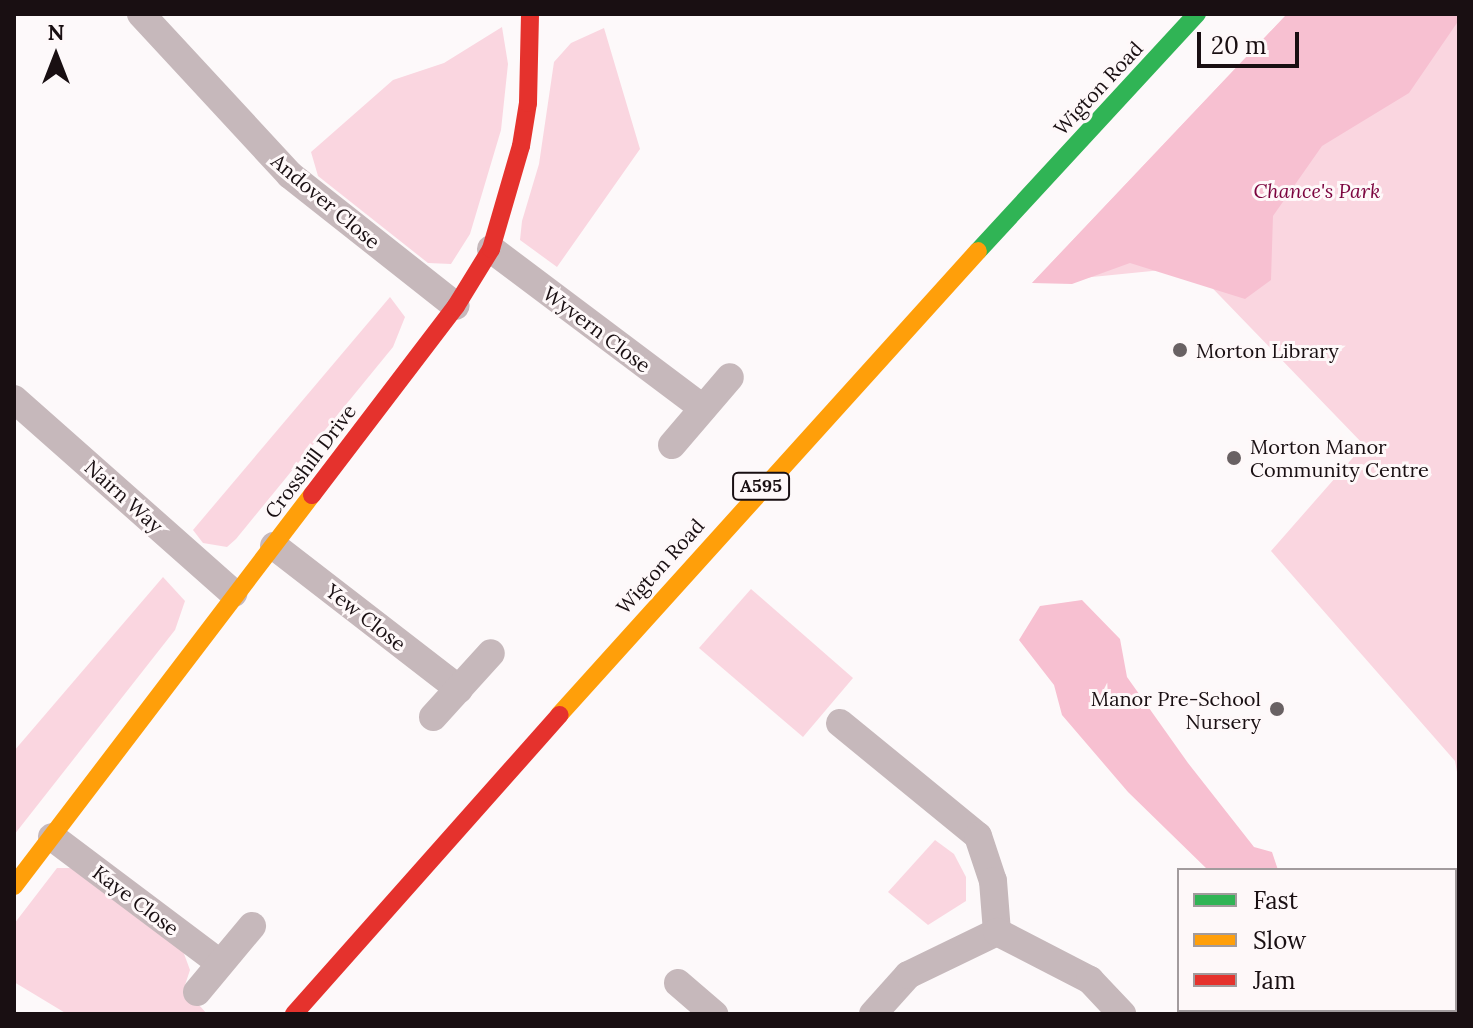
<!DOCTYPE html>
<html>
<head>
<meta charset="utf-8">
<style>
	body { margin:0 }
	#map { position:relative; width:1473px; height:1028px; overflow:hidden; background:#fdf9fa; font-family:Lora,serif }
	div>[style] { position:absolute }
	.green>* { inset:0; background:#fad6e0 }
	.forest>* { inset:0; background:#f7c0d1 }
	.street>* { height:28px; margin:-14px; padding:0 14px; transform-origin:14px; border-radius:14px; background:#c6b8bb }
	.fast>* { height:18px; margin:-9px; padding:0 9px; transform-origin:9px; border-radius:9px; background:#30b455 }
	.slow>* { height:18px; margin:-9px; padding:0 9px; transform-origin:9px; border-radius:9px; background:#ff9f0a }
	.jam>* { height:18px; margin:-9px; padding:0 9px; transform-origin:9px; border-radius:9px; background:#e5322d }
	.dots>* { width:22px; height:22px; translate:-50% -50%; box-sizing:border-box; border:4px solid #fef8f9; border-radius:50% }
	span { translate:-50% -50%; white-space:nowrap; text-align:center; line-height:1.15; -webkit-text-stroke:6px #fef8f9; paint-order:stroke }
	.shield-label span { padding:2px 6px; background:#fef8f9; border:2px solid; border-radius:6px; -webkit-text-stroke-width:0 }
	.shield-label { font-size:18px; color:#190f12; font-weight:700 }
	.street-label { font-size:20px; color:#190f12 }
	.park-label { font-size:20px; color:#7b033e; font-style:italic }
	.poi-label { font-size:20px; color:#190f12 }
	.left { translate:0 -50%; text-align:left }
	.right { translate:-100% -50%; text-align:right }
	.frame { position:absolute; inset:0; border:16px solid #190f12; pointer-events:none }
	.legend { position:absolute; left:1177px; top:868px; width:280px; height:144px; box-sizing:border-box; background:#fef8f9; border:2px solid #a29b9d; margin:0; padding:10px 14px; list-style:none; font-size:24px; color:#190f12 }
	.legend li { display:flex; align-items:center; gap:16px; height:40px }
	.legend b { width:40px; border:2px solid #a29b9d }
	.north { position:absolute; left:16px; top:16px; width:80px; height:80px; -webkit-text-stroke:6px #fef8f9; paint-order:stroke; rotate:0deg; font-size:22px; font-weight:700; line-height:32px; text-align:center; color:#190f12 }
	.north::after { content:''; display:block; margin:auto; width:28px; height:36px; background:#190f12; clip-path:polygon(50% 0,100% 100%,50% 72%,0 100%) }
	.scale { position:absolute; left:1197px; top:32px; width:102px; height:36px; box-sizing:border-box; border:4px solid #190f12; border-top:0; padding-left:10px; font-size:24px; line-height:28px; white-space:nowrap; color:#190f12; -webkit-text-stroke:6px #fef8f9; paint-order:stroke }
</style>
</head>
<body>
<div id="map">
	<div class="green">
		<i style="clip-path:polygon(1287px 14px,1459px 14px,1459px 783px,1455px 761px,1271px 551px,1364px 445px,1192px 267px,1032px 283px)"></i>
		<i style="clip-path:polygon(502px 27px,508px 64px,501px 130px,470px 234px,451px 264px,428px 263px,318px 176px,311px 152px,393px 80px,444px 63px)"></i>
		<i style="clip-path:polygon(604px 28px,640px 149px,557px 267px,520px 240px,522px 221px,539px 164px,554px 62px,571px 43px)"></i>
		<i style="clip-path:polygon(390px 297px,405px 317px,393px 347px,236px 539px,227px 547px,203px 543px,193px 530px)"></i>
		<i style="clip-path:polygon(163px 577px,185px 601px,175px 630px,14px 835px,14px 751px)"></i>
		<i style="clip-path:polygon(751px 589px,853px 678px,803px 737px,699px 648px)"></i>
		<i style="clip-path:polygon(935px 840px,954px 854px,966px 877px,966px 901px,928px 925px,888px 892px)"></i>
		<i style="clip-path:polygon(57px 868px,73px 868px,183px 951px,190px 970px,184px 988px,207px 1014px,67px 1014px,14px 982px,14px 924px)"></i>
	</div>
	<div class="forest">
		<i style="clip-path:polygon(1287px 14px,1459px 14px,1459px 20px,1409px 93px,1322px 146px,1273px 216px,1271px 280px,1245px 299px,1130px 263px,1072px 284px,1032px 283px)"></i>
		<i style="clip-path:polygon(1082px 600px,1120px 639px,1127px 677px,1188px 763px,1254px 847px,1272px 852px,1278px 870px,1208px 870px,1128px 792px,1062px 715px,1054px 685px,1019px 640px,1040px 606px)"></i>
	</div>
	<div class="street">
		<i style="left:141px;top:14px;width:219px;rotate:47.2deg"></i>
		<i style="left:290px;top:175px;width:211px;rotate:38.3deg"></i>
		<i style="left:491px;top:249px;width:265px;rotate:36.9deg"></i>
		<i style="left:14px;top:399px;width:293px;rotate:41.5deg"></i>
		<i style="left:672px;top:445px;width:89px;rotate:-49.5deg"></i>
		<i style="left:274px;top:546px;width:234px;rotate:37.7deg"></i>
		<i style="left:433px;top:717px;width:86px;rotate:-47.8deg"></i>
		<i style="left:840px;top:723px;width:178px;rotate:39.3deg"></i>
		<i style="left:978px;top:836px;width:47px;rotate:71.6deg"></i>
		<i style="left:993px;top:881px;width:51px;rotate:85.5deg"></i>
		<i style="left:52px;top:837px;width:210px;rotate:36.9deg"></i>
		<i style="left:678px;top:983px;width:48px;rotate:40.7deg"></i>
		<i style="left:197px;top:992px;width:86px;rotate:-50.2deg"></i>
		<i style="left:873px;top:1014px;width:52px;rotate:-48.1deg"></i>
		<i style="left:908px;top:975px;width:99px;rotate:-25.8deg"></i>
		<i style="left:997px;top:932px;width:105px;rotate:27.3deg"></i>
		<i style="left:1090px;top:980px;width:47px;rotate:46.7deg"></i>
	</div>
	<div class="fast">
		<i style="left:978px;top:251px;width:323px;rotate:-47.3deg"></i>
	</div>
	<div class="slow">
		<i style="left:559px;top:715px;width:625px;rotate:-47.92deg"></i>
		<i style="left:14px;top:886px;width:492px;rotate:-52.7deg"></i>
	</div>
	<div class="jam">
		<i style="left:312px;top:495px;width:238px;rotate:-52.7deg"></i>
		<i style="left:456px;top:306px;width:67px;rotate:-58.4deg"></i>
		<i style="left:491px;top:249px;width:107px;rotate:-73.8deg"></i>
		<i style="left:521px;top:146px;width:44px;rotate:-80.8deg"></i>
		<i style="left:528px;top:103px;width:89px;rotate:-88.7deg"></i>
		<i style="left:294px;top:1014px;width:400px;rotate:-48.4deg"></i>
	</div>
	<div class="dots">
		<i style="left:1180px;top:350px;background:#696163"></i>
		<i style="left:1234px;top:458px;background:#696163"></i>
		<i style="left:1277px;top:709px;background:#696163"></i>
	</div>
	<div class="shield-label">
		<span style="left:761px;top:486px">A595</span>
	</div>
	<div class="street-label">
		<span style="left:1098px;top:88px;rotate:-47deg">Wigton Road</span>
		<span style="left:326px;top:201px;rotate:40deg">Andover Close</span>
		<span style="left:597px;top:329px;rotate:37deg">Wyvern Close</span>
		<span style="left:310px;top:461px;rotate:-53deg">Crosshill Drive</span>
		<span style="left:124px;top:496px;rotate:42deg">Nairn Way</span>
		<span style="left:660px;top:566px;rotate:-48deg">Wigton Road</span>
		<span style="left:366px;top:617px;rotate:38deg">Yew Close</span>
		<span style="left:136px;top:900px;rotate:37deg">Kaye Close</span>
	</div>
	<div class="park-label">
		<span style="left:1317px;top:190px">Chance's Park</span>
	</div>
	<div class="poi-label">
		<span class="left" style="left:1196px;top:350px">Morton Library</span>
		<span class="left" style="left:1250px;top:458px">Morton Manor<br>Community Centre</span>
		<span class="right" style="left:1261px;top:710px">Manor Pre-School<br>Nursery</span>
	</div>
	<div class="frame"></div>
	<ul class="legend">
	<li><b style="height:10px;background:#30b455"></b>Fast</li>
	<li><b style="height:10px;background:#ff9f0a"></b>Slow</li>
	<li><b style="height:10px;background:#e5322d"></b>Jam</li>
	</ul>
	<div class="north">N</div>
	<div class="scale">20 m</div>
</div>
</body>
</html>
